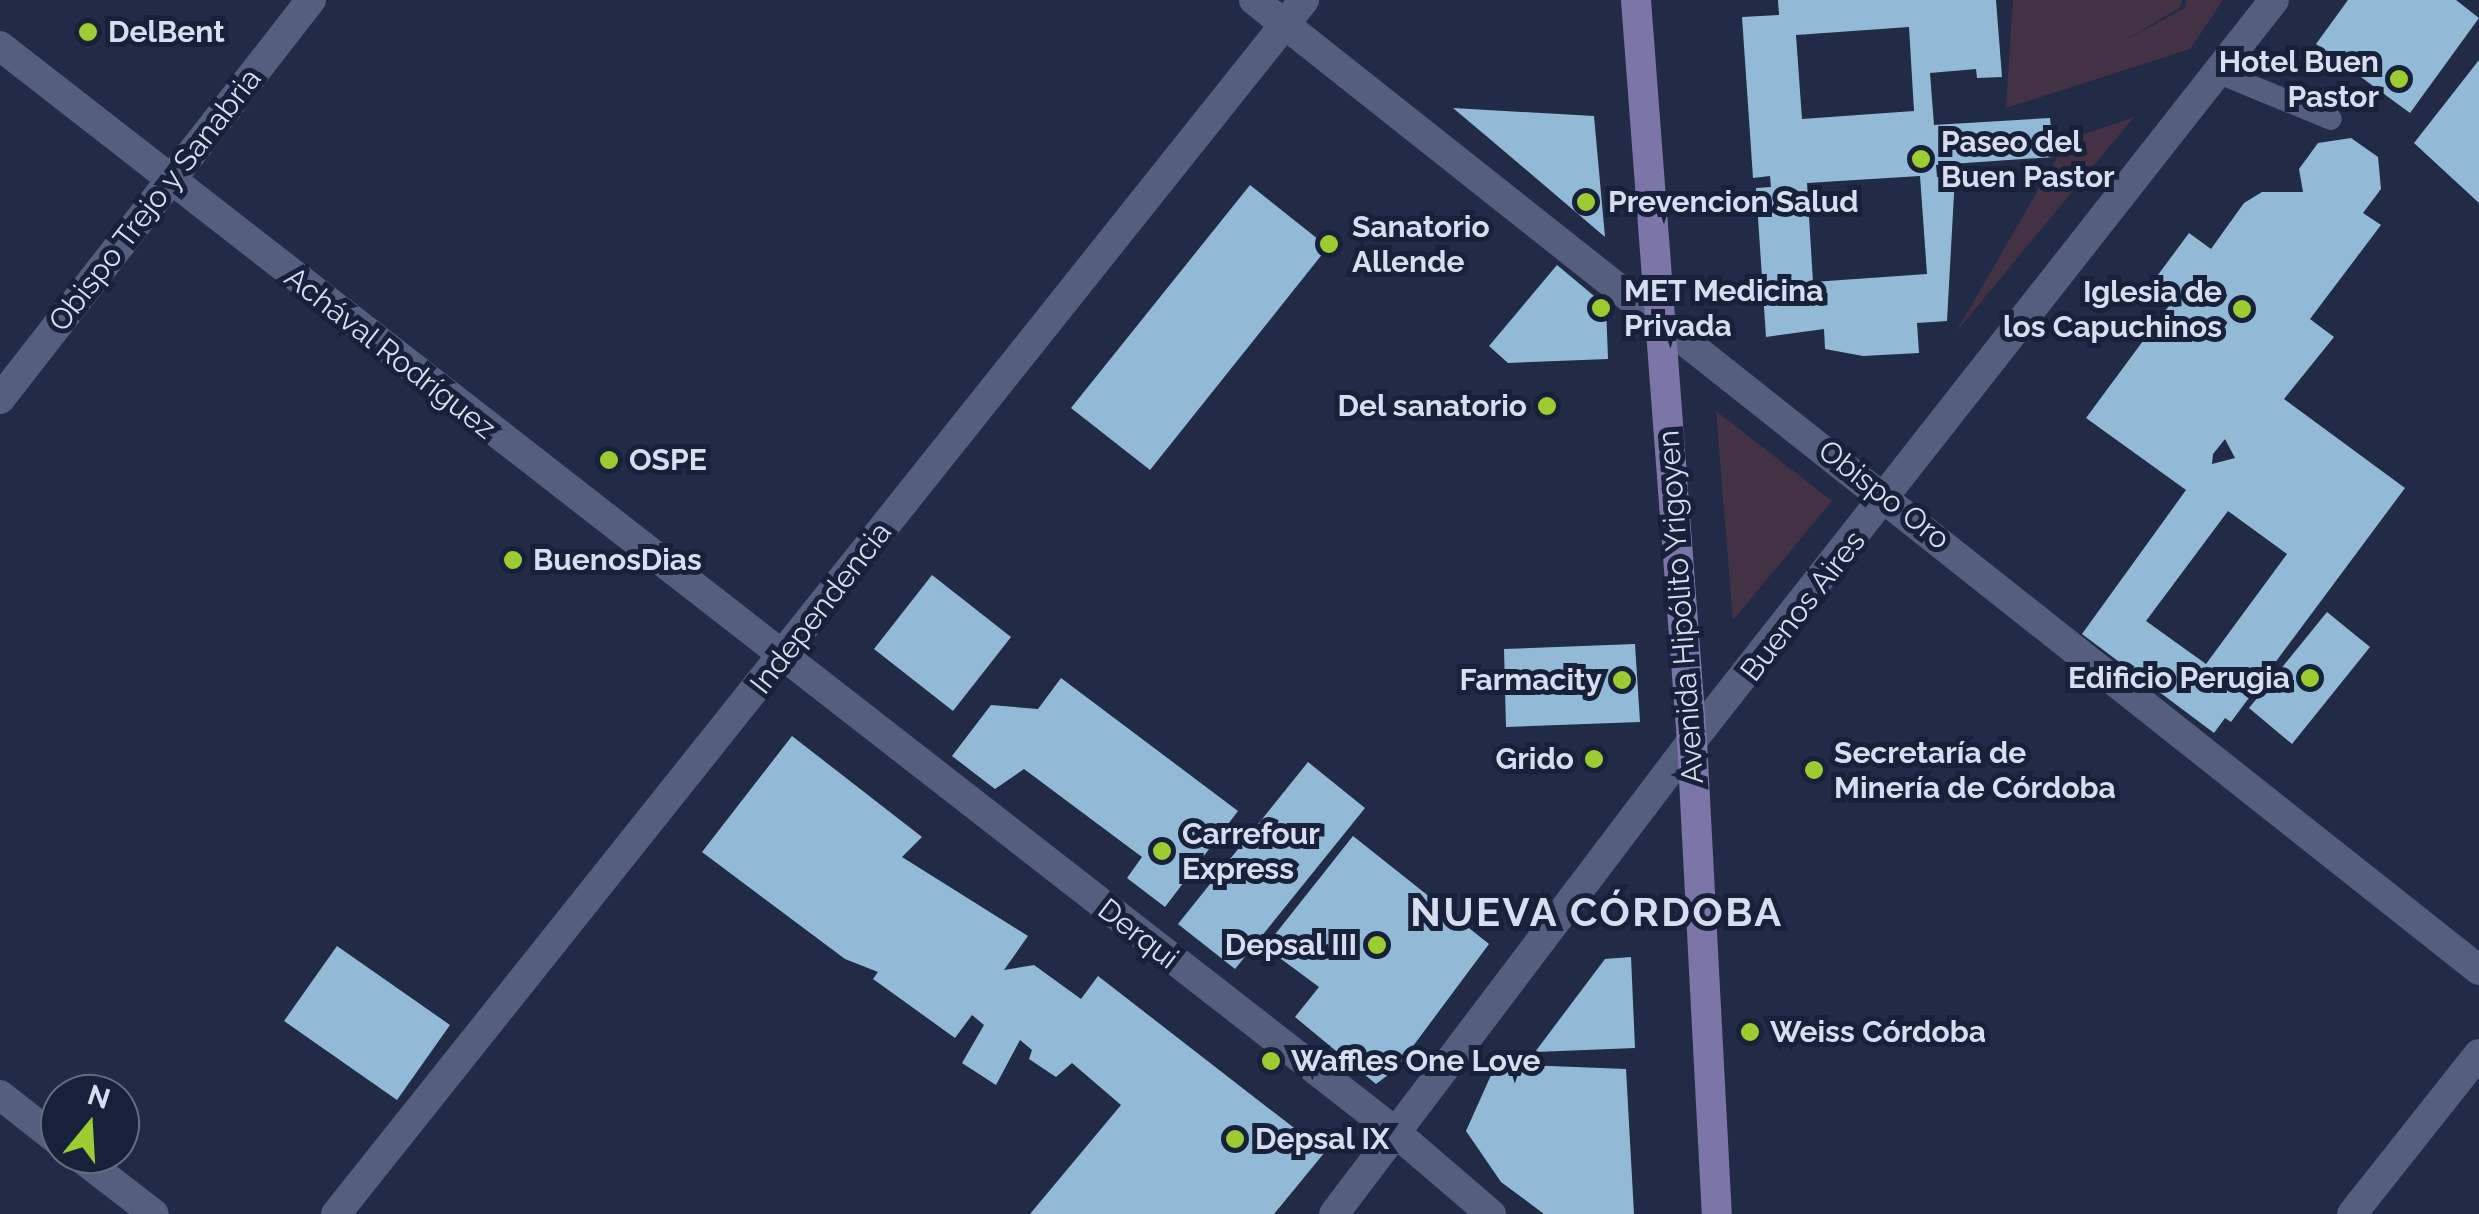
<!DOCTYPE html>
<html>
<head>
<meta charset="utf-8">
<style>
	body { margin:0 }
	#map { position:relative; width:2479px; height:1214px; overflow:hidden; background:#212b45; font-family:Raleway,sans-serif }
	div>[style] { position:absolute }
	.green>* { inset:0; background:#433244 }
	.building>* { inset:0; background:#92bad6 }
	.lane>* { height:22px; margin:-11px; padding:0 11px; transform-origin:11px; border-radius:11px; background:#535f7c }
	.street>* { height:30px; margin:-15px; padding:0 15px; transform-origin:15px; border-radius:15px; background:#535f7c }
	.primary>* { height:30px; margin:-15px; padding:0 15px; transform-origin:15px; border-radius:15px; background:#7b75a8 }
	.dots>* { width:28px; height:28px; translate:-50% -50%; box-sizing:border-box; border:5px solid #18213a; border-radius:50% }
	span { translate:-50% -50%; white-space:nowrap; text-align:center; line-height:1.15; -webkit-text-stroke:10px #18213a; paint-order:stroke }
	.poi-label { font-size:30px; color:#d6deef; font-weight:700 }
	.left { translate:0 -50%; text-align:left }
	.right { translate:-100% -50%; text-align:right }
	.street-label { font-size:30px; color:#d6deef }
	.district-label { font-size:40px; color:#d6deef; font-weight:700; letter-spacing:2.5px }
	.north { position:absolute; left:40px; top:1074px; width:100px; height:100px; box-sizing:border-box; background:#18213a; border:2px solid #646d82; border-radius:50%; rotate:18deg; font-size:28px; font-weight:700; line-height:40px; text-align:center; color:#d6deef }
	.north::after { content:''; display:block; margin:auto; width:35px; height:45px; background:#9ccb32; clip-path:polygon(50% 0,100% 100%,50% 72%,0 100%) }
</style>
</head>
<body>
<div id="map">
	<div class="green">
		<i style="clip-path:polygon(2013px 0,2182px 0,2181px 7px,2122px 42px,2185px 8px,2186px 0,2223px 0,2190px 49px,2006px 108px)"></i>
		<i style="clip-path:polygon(2134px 117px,1956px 332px,2067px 140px)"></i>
		<i style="clip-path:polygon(1716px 411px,1832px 501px,1733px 620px)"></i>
	</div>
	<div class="building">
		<i style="clip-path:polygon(evenodd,1778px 0,1996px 0,2002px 77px,1977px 78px,1976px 69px,1930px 73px,1934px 125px,2050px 118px,2054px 157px,1936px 165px,1937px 177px,1955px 176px,1947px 321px,1917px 323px,1919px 353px,1863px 356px,1825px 349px,1824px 329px,1766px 337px,1756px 188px,1771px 187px,1770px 176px,1753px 178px,1742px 17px,1779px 15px,1778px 0,1909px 27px,1914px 111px,1802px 119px,1796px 35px,1909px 27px,1778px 0,1920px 176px,1927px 274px,1813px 282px,1807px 183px,1920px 176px)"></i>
		<i style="clip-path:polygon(2348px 0,2456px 0,2479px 18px,2410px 113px,2316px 44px)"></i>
		<i style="clip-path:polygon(2479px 60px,2479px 203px,2414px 143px)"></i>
		<i style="clip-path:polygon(1453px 108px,1594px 116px,1605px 237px,1491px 140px)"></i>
		<i style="clip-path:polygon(evenodd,2351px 138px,2378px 157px,2381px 189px,2363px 213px,2381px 225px,2310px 319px,2334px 337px,2284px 399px,2405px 488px,2231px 722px,2225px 718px,2214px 733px,2082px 634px,2186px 490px,2086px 418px,2174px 299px,2152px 283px,2189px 233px,2211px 249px,2244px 203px,2262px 192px,2303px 192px,2299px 169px,2318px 143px,2351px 138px,2225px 439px,2235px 458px,2212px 464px,2213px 454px,2225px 439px,2351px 138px,2228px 511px,2287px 554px,2206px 664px,2146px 621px,2228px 511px)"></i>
		<i style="clip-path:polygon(1250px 185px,1328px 247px,1150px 470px,1071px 408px)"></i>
		<i style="clip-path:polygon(1557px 265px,1606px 306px,1608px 359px,1508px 363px,1489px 346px)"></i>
		<i style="clip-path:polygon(932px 575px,1011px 637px,953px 711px,874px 649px)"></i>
		<i style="clip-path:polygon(2327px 612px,2370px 647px,2292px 744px,2249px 708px)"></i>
		<i style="clip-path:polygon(1635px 644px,1640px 722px,1506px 727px,1504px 649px)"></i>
		<i style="clip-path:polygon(1061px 678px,1238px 811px,1165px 907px,1127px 878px,1142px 857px,1024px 769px,995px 789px,952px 756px,991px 705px,1038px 709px)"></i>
		<i style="clip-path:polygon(792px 736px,922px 837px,902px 857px,1028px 936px,1004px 970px,1034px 965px,1081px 999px,1098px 976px,1325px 1152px,1274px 1214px,1030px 1214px,1121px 1105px,1072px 1063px,1056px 1077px,1029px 1059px,1032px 1050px,1020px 1040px,996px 1085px,962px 1063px,984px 1025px,972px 1015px,955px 1038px,873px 979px,878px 972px,845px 959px,702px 852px)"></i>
		<i style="clip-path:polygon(1308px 762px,1365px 808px,1235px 969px,1178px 924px)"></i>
		<i style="clip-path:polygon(1353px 836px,1489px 944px,1396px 1069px,1376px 1084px,1295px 1017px,1319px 987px,1265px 947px)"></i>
		<i style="clip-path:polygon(337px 946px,450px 1025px,397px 1100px,284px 1021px)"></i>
		<i style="clip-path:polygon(1631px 957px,1635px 1048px,1535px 1052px,1605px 959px)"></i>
		<i style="clip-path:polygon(1496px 1064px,1626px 1069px,1634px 1214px,1544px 1214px,1501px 1182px,1466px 1131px)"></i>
	</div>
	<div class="lane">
		<i style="left:2217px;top:72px;width:123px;rotate:22.4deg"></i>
	</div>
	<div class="street">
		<i style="left:1254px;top:0;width:1563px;rotate:38.37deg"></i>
		<i style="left:0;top:46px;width:1766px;rotate:37.89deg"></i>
		<i style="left:1394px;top:1131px;width:128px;rotate:40.6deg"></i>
		<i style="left:0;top:399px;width:506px;rotate:-52.07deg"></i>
		<i style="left:0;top:1095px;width:76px;rotate:38.1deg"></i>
		<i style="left:76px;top:1154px;width:98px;rotate:37.6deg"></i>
		<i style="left:336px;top:1214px;width:1553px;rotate:-51.43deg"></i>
		<i style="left:1334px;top:1214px;width:593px;rotate:-52.88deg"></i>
		<i style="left:1692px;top:741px;width:942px;rotate:-51.85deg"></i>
		<i style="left:2352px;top:1214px;width:204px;rotate:-51.6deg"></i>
	</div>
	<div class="primary">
		<i style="left:1636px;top:0;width:743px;rotate:85.68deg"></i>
		<i style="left:1692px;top:741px;width:474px;rotate:87deg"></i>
	</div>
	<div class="dots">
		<i style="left:88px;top:32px;background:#9ccb32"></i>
		<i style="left:2399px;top:79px;background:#9ccb32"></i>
		<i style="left:1921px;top:159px;background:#9ccb32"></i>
		<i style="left:1586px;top:202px;background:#9ccb32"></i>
		<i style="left:1329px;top:244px;background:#9ccb32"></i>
		<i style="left:1601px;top:308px;background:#9ccb32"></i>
		<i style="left:2242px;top:309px;background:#9ccb32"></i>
		<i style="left:1547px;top:406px;background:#9ccb32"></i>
		<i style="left:609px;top:460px;background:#9ccb32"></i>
		<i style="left:513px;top:560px;background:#9ccb32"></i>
		<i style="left:2310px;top:678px;background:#9ccb32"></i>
		<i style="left:1622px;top:680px;background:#9ccb32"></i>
		<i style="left:1594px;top:759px;background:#9ccb32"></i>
		<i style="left:1814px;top:770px;background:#9ccb32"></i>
		<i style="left:1162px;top:851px;background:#9ccb32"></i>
		<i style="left:1377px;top:945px;background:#9ccb32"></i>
		<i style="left:1750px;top:1032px;background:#9ccb32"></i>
		<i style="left:1271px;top:1061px;background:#9ccb32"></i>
		<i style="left:1235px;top:1139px;background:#9ccb32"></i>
	</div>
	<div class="poi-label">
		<span class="left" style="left:108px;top:32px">DelBent</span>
		<span class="right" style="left:2379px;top:79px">Hotel Buen<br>Pastor</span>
		<span class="left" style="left:1941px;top:159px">Paseo del<br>Buen Pastor</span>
		<span class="left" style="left:1608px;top:202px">Prevencion Salud</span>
		<span class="left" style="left:1352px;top:244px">Sanatorio<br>Allende</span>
		<span class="left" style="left:1624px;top:308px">MET Medicina<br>Privada</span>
		<span class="right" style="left:2222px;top:309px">Iglesia de<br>los Capuchinos</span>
		<span class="right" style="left:1527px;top:406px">Del sanatorio</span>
		<span class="left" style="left:629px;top:460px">OSPE</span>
		<span class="left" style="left:533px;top:560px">BuenosDias</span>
		<span class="right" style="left:2290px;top:678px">Edificio Perugia</span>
		<span class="right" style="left:1602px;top:680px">Farmacity</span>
		<span class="left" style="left:1834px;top:770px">Secretaría de<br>Minería de Córdoba</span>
		<span class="right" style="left:1574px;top:759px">Grido</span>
		<span class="left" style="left:1182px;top:851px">Carrefour<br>Express</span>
		<span class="right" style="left:1357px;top:945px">Depsal III</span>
		<span class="left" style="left:1770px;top:1032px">Weiss Córdoba</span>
		<span class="left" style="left:1291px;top:1061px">Waffles One Love</span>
		<span class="left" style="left:1255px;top:1139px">Depsal IX</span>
	</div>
	<div class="street-label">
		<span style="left:155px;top:200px;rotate:-52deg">Obispo Trejo y Sanabria</span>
		<span style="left:390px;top:353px;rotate:38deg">Achával Rodríguez</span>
		<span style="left:1884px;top:495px;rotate:38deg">Obispo Oro</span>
		<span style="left:1803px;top:606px;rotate:-52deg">Buenos Aires</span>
		<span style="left:1681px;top:607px;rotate:-94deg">Avenida Hipólito Yrigoyen</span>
		<span style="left:821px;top:608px;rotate:-52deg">Independencia</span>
		<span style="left:1138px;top:934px;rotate:38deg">Derqui</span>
	</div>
	<div class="district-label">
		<span style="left:1597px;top:912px">NUEVA CÓRDOBA</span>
	</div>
	<div class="north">N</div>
</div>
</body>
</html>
